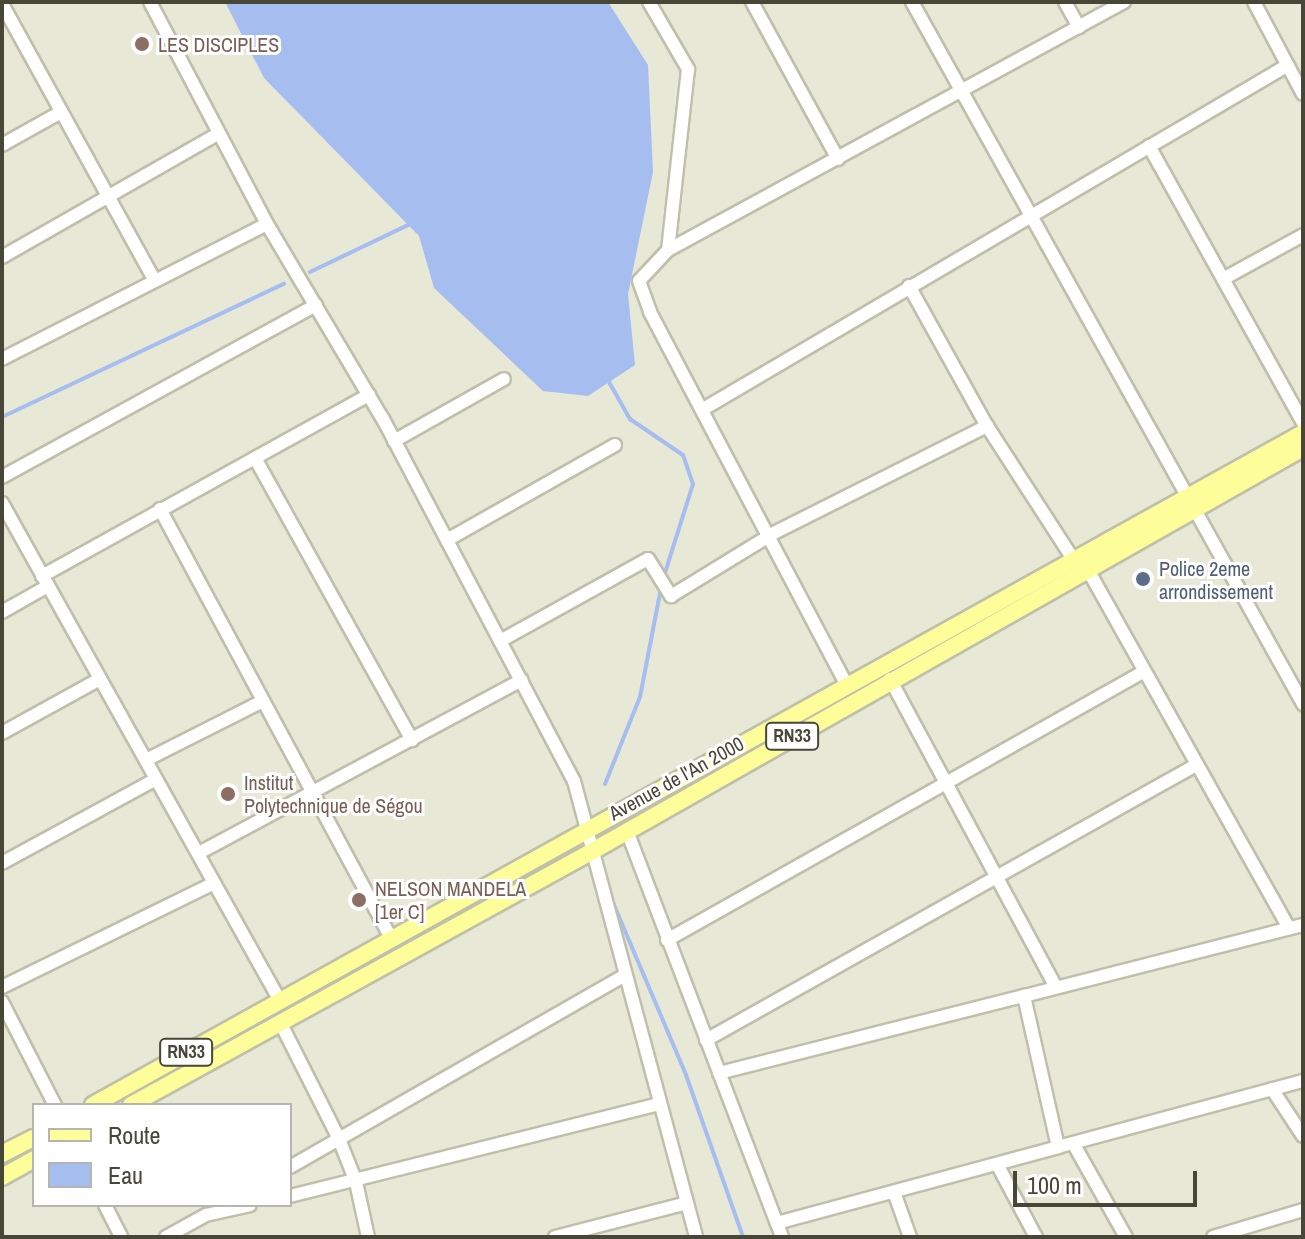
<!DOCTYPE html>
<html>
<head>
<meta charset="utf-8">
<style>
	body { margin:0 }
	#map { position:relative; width:1305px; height:1239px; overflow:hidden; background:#f4f4e9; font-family:"Archivo Narrow",sans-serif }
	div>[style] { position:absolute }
	.residential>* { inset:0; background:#e8e8d7 }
	.water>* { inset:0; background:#a6bdf0 }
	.stream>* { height:4px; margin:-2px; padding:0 2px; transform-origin:2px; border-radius:2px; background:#a6bdf0 }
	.roads { filter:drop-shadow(2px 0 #c0bfab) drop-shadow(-2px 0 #c0bfab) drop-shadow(0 2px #c0bfab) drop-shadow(0 -2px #c0bfab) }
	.minor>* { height:12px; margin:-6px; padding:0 6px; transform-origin:6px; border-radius:6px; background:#fff }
	.major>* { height:16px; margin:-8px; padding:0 8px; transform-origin:8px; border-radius:8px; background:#fdfd99 }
	.dots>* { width:22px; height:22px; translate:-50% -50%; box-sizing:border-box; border:4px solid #fff; border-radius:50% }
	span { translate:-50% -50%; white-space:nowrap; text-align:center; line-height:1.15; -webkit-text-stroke:6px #fff; paint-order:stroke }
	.shield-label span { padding:2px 6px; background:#fff; border:2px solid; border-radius:6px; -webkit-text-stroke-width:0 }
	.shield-label { font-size:18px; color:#484637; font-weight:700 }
	.education-label { font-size:20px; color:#785e54 }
	.left { translate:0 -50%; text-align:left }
	.service-label { font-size:20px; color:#4e5e75 }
	.street-label { font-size:20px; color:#484637 }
	.frame { position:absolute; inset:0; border:4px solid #484637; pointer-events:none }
	.legend { position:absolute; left:32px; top:1103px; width:260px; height:104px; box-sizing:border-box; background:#fff; border:2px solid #b6b5af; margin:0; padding:10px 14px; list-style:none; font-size:24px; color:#484637 }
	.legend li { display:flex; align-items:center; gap:16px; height:40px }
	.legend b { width:40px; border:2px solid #b6b5af }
	.scale { position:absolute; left:1013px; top:1171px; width:184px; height:36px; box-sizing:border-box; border:4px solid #484637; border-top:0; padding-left:10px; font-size:24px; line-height:28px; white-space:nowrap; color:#484637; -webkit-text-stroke:6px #fff; paint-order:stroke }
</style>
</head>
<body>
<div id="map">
	<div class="residential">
		<i style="clip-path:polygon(evenodd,2px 2px,1303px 2px,1303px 1237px,2px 1237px,2px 2px,34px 1105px,290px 1105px,290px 1205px,34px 1205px,34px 1105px)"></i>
	</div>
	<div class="water">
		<i style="clip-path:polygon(225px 2px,608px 2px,648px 65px,653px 172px,628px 294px,635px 365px,588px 396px,543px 391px,434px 288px,419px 236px,264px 78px)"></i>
	</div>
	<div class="stream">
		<i style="left:310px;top:272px;width:109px;rotate:-25.6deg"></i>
		<i style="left:609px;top:382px;width:43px;rotate:60.4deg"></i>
		<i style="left:630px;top:419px;width:64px;rotate:34.2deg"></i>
		<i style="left:683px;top:455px;width:31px;rotate:71deg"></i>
		<i style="left:693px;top:484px;width:100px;rotate:107.5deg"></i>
		<i style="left:2px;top:417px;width:312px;rotate:-25.3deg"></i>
		<i style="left:605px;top:784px;width:94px;rotate:-68.1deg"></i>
		<i style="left:640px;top:697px;width:111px;rotate:-79.1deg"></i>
		<i style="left:611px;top:898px;width:192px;rotate:67deg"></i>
		<i style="left:686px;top:1075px;width:172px;rotate:70.6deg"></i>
	</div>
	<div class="roads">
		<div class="minor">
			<i style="left:150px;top:2px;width:251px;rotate:62.2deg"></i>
			<i style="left:267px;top:224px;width:227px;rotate:59.3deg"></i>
			<i style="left:383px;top:419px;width:409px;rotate:62.2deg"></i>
			<i style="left:574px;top:781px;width:472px;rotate:75deg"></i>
			<i style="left:649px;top:2px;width:78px;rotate:59.8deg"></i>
			<i style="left:688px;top:69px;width:182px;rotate:96.3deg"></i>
			<i style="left:668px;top:250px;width:42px;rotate:133.1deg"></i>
			<i style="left:639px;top:281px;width:33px;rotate:70deg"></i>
			<i style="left:650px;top:312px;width:422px;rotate:62.2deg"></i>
			<i style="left:752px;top:2px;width:179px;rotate:61.3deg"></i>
			<i style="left:912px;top:2px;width:804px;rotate:60.88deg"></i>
			<i style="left:1065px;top:2px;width:29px;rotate:61deg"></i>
			<i style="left:1254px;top:2px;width:104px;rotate:62deg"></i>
			<i style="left:2px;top:4px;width:316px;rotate:61.1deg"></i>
			<i style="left:2px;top:145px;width:68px;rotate:-29.2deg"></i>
			<i style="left:1149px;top:146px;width:317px;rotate:60.9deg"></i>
			<i style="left:668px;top:250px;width:519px;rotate:-28.54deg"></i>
			<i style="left:2px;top:257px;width:249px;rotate:-29.7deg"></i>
			<i style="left:1223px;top:279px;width:91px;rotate:-28.8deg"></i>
			<i style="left:909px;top:286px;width:160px;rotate:60.9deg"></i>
			<i style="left:987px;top:426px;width:162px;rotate:57.1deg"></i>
			<i style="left:2px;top:359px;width:297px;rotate:-27deg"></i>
			<i style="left:705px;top:408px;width:676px;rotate:-30.47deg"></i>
			<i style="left:394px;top:441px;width:126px;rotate:-29.4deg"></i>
			<i style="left:255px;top:458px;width:323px;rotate:60.9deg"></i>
			<i style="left:2px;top:477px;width:358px;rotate:-28.7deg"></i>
			<i style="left:2px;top:503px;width:568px;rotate:60.82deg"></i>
			<i style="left:160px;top:509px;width:486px;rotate:61.7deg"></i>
			<i style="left:447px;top:540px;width:193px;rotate:-29.5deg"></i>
			<i style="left:1088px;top:570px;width:411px;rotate:60.7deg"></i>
			<i style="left:42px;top:576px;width:374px;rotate:-29deg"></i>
			<i style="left:2px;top:612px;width:53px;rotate:-29.5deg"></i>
			<i style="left:500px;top:641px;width:169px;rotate:-29deg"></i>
			<i style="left:648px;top:559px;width:44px;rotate:58.1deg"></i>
			<i style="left:671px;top:596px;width:119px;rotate:-31.5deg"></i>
			<i style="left:772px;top:534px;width:241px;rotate:-26.7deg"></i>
			<i style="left:890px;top:679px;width:350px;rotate:61.7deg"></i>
			<i style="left:2px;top:733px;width:112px;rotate:-28.9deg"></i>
			<i style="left:146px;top:760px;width:131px;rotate:-26.8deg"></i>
			<i style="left:627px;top:831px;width:420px;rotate:69.1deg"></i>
			<i style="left:199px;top:853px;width:366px;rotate:-28.2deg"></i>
			<i style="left:2px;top:863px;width:175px;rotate:-28.6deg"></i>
			<i style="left:667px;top:940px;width:546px;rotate:-29.38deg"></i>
			<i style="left:2px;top:987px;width:236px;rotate:-26.1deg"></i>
			<i style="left:2px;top:1002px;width:116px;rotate:62.8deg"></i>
			<i style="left:280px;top:1022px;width:131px;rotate:63.2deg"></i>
			<i style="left:339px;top:1139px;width:46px;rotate:68.4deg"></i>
			<i style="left:356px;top:1182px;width:56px;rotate:77.7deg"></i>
			<i style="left:706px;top:1040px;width:562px;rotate:-29.3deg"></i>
			<i style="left:719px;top:1073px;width:315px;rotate:-14.2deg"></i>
			<i style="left:1272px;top:1089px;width:56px;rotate:56.6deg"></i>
			<i style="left:1073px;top:1143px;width:108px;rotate:60.6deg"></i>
			<i style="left:1058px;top:1147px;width:254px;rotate:-15.1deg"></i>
			<i style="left:997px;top:1164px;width:83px;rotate:61.9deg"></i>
			<i style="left:290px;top:1167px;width:384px;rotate:-29.8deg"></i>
			<i style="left:894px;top:1192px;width:48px;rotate:70.4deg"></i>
			<i style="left:290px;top:1196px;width:380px;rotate:-14deg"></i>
			<i style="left:105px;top:1205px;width:36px;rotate:63deg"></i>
			<i style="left:166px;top:1237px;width:46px;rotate:-28.8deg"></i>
			<i style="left:206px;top:1215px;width:45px;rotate:-12.8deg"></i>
			<i style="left:555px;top:1237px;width:136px;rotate:-14.4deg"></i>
			<i style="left:782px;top:1237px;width:15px;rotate:-110deg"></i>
			<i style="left:777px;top:1223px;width:291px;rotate:-15.1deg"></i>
			<i style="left:1058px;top:1147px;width:155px;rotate:-102.7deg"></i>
			<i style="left:1024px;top:996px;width:288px;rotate:-14.3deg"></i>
			<i style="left:1213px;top:1237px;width:94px;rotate:-16.7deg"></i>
		</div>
		<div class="major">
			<i style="left:93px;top:1105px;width:1384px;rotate:-29.05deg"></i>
			<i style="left:131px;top:1105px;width:525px;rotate:-28.81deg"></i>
			<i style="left:591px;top:852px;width:819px;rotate:-29.57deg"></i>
			<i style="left:2px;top:1154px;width:36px;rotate:-27deg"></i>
			<i style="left:2px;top:1177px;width:37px;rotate:-29deg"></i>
		</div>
	</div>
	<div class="dots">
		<i style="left:142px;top:44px;background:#8d6e63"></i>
		<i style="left:1143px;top:579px;background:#5c6f8a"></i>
		<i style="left:228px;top:794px;background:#8d6e63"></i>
		<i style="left:359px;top:900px;background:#8d6e63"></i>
	</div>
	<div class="shield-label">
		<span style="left:792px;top:736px">RN33</span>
		<span style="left:186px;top:1052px">RN33</span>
	</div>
	<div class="education-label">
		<span class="left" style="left:158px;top:44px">LES DISCIPLES</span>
		<span class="left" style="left:244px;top:794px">Institut<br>Polytechnique de Ségou</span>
		<span class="left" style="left:375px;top:900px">NELSON MANDELA<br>[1er C]</span>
	</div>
	<div class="service-label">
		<span class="left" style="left:1159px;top:580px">Police 2eme<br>arrondissement</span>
	</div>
	<div class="street-label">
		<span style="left:676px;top:778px;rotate:-29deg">Avenue de l'An 2000</span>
	</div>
	<div class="frame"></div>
	<ul class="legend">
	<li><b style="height:10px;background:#fdfd99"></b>Route</li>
	<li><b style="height:22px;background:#a6bdf0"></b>Eau</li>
	</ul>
	<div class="scale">100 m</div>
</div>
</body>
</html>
